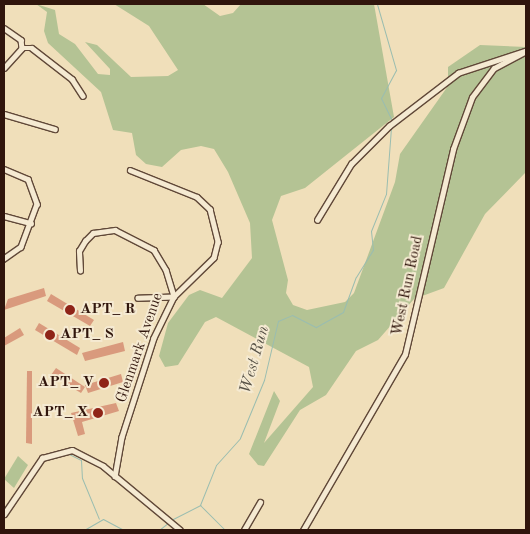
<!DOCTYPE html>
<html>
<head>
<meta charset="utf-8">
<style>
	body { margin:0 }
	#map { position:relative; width:530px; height:534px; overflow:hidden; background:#f0dfba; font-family:"Old Standard TT",serif }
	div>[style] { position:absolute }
	.green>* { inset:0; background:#b4c394 }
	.stream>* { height:1px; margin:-0.5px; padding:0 0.5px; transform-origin:0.5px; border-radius:0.5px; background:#9abdb0 }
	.building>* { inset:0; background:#d99a7d }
	.roads { filter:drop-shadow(1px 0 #604838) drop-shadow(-1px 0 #604838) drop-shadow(0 1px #604838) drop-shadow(0 -1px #604838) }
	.minor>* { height:4.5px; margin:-2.25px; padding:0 2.25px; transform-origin:2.25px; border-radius:2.25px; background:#f5ead2 }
	.tertiary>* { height:5px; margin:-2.5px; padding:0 2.5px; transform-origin:2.5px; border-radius:2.5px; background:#f5ead2 }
	.dots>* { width:14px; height:14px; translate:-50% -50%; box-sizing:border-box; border:2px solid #f5ead2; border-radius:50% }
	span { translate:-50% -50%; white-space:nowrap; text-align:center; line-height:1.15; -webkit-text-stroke:4px #f5ead2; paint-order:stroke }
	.street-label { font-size:15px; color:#30150c }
	.poi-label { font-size:15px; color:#30150c; font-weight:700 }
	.left { translate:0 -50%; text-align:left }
	.right { translate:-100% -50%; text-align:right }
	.water-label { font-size:16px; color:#555045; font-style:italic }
	.frame { position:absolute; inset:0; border:5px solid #30150c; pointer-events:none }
</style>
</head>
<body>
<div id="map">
	<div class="green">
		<i style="clip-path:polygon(36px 4px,55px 10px,59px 34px,75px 44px,98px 74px,110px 75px,110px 69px,85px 42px,97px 45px,131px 77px,168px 76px,178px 70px,149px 26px,114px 4px,203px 4px,220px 16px,233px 13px,241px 4px,374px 4px,394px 117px,305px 188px,281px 196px,272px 220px,288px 280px,286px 293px,293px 305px,307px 310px,345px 302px,354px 293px,395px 182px,400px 154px,448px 86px,448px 67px,480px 45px,526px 47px,526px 172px,485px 214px,444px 288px,414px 299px,378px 340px,356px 351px,326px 395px,300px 410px,264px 466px,258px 465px,249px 454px,274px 391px,280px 401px,264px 443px,313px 387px,309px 367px,216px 317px,205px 322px,178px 365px,165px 367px,159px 356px,168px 323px,189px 295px,200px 290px,222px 298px,252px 258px,250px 223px,228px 172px,214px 149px,201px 146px,181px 150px,162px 167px,146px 164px,136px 155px,132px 133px,113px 130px,101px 92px,48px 43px,44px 31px,47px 12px)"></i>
		<i style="clip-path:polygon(18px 456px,28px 465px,14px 488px,4px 479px)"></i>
	</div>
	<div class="stream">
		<i style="left:377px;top:4px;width:69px;rotate:73.9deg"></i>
		<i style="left:396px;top:70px;width:32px;rotate:118deg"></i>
		<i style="left:381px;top:98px;width:25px;rotate:64deg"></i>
		<i style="left:69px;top:454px;width:13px;rotate:27deg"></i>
		<i style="left:81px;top:460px;width:18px;rotate:87deg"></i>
		<i style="left:82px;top:478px;width:44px;rotate:67.5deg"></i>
		<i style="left:200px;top:505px;width:35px;rotate:45deg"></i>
		<i style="left:171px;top:520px;width:33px;rotate:-27deg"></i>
		<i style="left:200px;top:505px;width:43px;rotate:-68.2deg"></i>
		<i style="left:216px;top:465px;width:36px;rotate:-48deg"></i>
		<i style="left:240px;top:438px;width:63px;rotate:-67.5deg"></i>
		<i style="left:264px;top:380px;width:61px;rotate:-76.7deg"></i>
		<i style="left:278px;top:321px;width:15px;rotate:-23deg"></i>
		<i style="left:292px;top:315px;width:27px;rotate:27deg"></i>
		<i style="left:316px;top:327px;width:31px;rotate:-29deg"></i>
		<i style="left:343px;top:312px;width:37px;rotate:-70deg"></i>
		<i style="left:356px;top:277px;width:32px;rotate:-58deg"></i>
		<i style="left:373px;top:250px;width:19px;rotate:-96deg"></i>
		<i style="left:371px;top:231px;width:40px;rotate:-68deg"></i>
		<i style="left:386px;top:194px;width:66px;rotate:-85.7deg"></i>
		<i style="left:84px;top:530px;width:22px;rotate:-30deg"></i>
		<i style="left:103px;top:519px;width:24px;rotate:28deg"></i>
		<i style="left:159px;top:530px;width:11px;rotate:-38deg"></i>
	</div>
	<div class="building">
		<i style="clip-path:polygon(44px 288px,46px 296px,4px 310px,8px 299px)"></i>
		<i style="clip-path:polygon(51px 294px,94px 320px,90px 326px,47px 301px)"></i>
		<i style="clip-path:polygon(39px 323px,80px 348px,77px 355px,35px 330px)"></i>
		<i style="clip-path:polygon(20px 328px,24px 335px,4px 346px,4px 338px)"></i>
		<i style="clip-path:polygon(123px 342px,125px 351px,85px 361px,82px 353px)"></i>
		<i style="clip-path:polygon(56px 368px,85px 387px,81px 393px,51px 375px)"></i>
		<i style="clip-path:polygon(27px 371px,32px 371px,32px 444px,26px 443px)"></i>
		<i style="clip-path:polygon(121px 374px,123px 382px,88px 393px,85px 385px)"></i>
		<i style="clip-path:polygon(116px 403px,119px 411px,82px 422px,85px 434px,78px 436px,71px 413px)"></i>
	</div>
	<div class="roads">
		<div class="minor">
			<i style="left:4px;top:28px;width:21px;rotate:35deg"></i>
			<i style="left:21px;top:40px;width:8px;rotate:83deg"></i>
			<i style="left:22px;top:48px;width:10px"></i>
			<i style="left:32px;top:48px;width:51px;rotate:37.8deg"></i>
			<i style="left:72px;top:79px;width:20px;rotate:57deg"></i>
			<i style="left:4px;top:68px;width:27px;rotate:-48deg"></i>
			<i style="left:4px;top:114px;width:53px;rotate:16.4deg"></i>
			<i style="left:4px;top:169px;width:26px;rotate:23deg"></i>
			<i style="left:28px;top:179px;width:27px;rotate:70deg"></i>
			<i style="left:37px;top:204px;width:46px;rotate:110.4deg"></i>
			<i style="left:21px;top:247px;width:21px;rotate:145deg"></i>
			<i style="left:130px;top:170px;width:72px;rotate:21.9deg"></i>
			<i style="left:197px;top:197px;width:18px;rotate:43deg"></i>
			<i style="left:210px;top:209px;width:34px;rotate:76deg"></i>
			<i style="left:218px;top:242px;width:16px;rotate:104deg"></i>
			<i style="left:214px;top:258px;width:56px;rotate:135.7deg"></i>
			<i style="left:174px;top:297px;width:36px;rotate:178deg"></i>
			<i style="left:4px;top:216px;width:28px;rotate:15deg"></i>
			<i style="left:317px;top:220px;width:66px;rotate:-58.7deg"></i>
			<i style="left:351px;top:164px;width:54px;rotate:-45deg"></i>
			<i style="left:389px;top:126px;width:87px;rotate:-37.5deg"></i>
			<i style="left:458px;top:73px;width:71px;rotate:-18.2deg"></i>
			<i style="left:80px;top:271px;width:20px;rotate:-93deg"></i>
			<i style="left:79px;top:251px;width:12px;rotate:-59deg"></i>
			<i style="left:85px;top:241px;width:11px;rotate:-45deg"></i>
			<i style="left:93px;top:233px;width:22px;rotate:-8deg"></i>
			<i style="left:115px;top:230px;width:44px;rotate:27.1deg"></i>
			<i style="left:154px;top:250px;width:23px;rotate:59deg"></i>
			<i style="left:166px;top:270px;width:28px;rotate:73deg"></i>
			<i style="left:174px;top:297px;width:46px;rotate:116deg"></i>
			<i style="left:154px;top:338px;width:104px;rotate:107.9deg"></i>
			<i style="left:122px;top:437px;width:40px;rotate:100deg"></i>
			<i style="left:244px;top:530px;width:32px;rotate:-60deg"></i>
		</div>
		<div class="tertiary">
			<i style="left:4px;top:514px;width:68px;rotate:-55.8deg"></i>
			<i style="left:42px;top:458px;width:31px;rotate:-15deg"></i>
			<i style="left:72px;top:450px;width:35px;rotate:27deg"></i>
			<i style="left:103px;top:466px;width:100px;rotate:39.7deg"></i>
			<i style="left:303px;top:530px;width:203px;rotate:-59.9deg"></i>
			<i style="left:405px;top:354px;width:211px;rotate:-76.8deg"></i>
			<i style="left:453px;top:149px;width:55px;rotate:-69.9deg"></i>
			<i style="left:472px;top:97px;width:36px;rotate:-53deg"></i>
			<i style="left:494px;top:68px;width:36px;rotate:-28deg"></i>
		</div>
	</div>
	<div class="dots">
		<i style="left:70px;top:310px;background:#8f2418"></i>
		<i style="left:50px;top:335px;background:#8f2418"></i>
		<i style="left:104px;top:383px;background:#8f2418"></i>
		<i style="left:98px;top:413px;background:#8f2418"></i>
	</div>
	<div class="street-label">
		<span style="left:408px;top:286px;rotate:-78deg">West Run Road</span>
		<span style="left:140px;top:348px;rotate:-71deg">Glenmark Avenue</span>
	</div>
	<div class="poi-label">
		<span class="left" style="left:80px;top:310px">APT_ R</span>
		<span class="left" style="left:60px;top:335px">APT_ S</span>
		<span class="right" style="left:94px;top:383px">APT_ V</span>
		<span class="right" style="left:88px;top:413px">APT_ X</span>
	</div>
	<div class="water-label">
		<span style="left:255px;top:360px;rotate:-74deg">West Run</span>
	</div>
	<div class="frame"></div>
</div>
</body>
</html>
